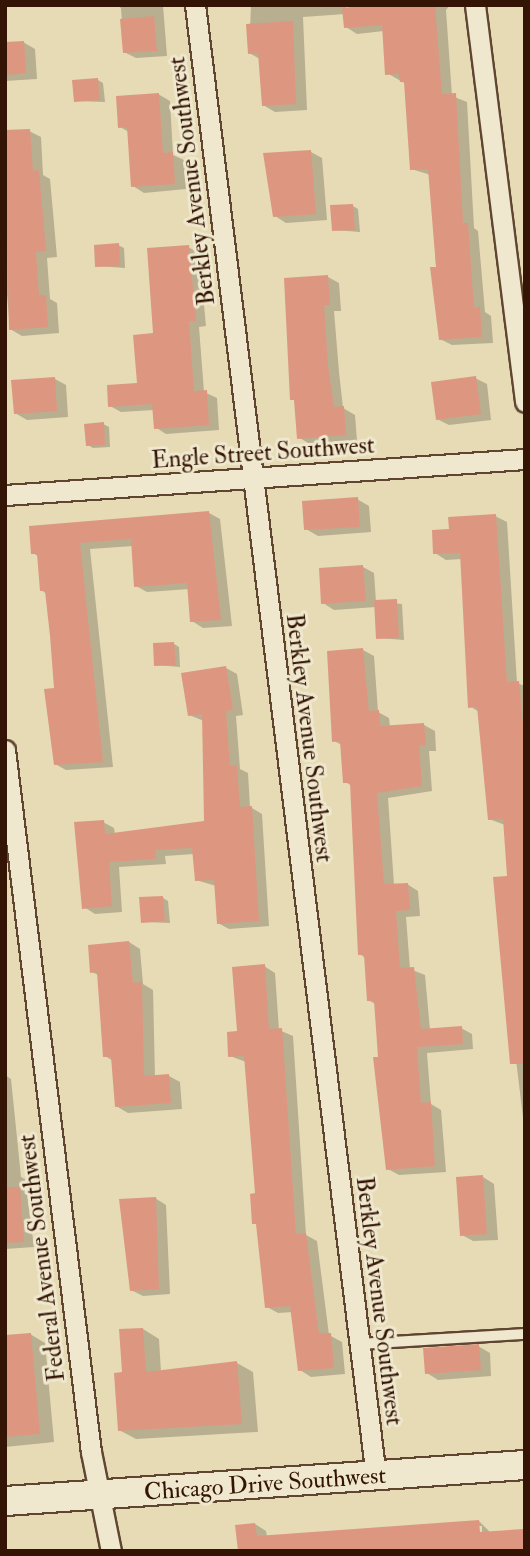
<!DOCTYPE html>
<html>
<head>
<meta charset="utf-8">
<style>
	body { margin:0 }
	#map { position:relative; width:530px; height:1556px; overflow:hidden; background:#e6dbb5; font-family:"IM FELL Double Pica",serif }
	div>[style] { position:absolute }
	.shadow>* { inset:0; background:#0003 }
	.building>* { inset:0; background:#dd9780 }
	.roads { filter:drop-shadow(2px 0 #604631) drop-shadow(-2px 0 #604631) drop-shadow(0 2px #604631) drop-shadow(0 -2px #604631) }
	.lane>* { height:10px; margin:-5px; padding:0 5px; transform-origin:5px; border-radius:5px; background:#efe8cf }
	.street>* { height:19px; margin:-9.5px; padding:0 9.5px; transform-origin:9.5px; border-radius:9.5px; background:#efe8cf }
	.secondary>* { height:28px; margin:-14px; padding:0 14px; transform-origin:14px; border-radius:14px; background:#efe8cf }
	span { translate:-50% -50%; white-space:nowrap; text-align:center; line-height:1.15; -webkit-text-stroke:6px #efe8cf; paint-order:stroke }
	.street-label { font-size:24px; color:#341505 }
	.frame { position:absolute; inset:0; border:7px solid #341505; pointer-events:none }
</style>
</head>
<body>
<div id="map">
	<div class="shadow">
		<i style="clip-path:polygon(116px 5px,163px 5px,167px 56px,136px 58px,124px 52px,121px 8px)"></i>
		<i style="clip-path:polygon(251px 5px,346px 5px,346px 9px,450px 5px,446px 10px,452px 96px,467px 102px,474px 228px,478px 231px,485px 312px,491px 316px,493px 343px,452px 345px,440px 339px,431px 175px,411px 169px,406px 84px,387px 73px,384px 31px,357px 34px,346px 27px,345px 14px,303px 17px,307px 110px,275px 112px,263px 105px,260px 59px,249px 53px)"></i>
		<i style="clip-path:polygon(23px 42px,35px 49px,37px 79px,5px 81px,5px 44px)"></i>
		<i style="clip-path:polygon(98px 80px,103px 83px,105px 102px,75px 101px)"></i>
		<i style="clip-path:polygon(158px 94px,170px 101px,173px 155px,184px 160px,186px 189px,144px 193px,133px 186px,129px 132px,120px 127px)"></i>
		<i style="clip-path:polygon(29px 131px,41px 137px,43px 175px,50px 179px,57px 257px,47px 258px,50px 299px,57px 303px,59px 333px,22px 336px,10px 329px,5px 271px,5px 132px)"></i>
		<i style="clip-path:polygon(311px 152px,322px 158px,327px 220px,286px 223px,275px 216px)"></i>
		<i style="clip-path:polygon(353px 206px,358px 209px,360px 232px,334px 230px)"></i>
		<i style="clip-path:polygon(118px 245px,124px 248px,125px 268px,97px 266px)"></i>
		<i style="clip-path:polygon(188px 247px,199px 253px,206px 326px,199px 327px,204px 392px,217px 398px,219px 430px,166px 434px,155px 427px,154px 410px,121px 412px,110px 406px,139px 385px)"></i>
		<i style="clip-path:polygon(328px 277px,339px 283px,341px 311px,334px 311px,339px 372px,343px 408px,355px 415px,357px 441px,310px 444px,298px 437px,296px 401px,292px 399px)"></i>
		<i style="clip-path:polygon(475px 378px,487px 384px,491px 420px,449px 425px,437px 419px)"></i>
		<i style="clip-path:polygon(55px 379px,66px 385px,68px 417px,27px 420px,15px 413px)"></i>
		<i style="clip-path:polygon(103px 424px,109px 427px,110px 447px,93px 448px,88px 445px)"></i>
		<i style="clip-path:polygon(357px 499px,369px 506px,371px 532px,318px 536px,306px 529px)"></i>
		<i style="clip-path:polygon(209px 513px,220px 519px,232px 626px,203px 628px,192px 621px,190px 589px,147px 592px,136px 586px,133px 546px,90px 549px,113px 767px,66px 770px,55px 764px,56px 690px,47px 594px,41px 590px,39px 557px,33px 553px)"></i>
		<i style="clip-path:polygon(495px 516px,507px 522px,517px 683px,525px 686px,525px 1134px,494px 878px,509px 877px,505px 825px,489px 819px,479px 712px,470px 706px,462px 559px,446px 560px,435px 553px,451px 531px)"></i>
		<i style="clip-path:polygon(363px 567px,374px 573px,376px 602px,402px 604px,404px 640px,378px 638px,376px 607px,334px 610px,323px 603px)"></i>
		<i style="clip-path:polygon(174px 644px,179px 647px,180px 667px,156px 665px)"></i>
		<i style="clip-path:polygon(363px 650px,374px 656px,378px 712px,389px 718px,390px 727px,424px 725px,435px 731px,436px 751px,429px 751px,432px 791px,388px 798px,394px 885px,407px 884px,418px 891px,420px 916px,406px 917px,410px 969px,425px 975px,430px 1030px,461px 1028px,472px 1034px,473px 1049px,427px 1053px,431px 1104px,441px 1110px,446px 1172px,399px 1175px,388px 1169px,377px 1005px,368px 1000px,365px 958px,360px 954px,352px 786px,345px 782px,342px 745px,334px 741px)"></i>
		<i style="clip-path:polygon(226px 668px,237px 674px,243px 715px,236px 716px,240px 769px,248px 773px,250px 807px,262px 814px,269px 926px,229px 929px,218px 923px,216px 886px,196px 880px,194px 854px,165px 856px,166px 864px,119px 867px,122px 912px,95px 914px,84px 907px,103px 822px,114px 828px,115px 834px,205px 822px,204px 721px,189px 715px)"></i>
		<i style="clip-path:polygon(163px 898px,168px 901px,170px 923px,143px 922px)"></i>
		<i style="clip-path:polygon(129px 942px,140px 949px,143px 984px,153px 990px,155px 1077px,169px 1076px,180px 1082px,182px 1109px,128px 1113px,116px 1106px,113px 1061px,105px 1056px,100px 976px,92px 972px)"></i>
		<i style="clip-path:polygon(5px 958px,7px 985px,5px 986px)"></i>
		<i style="clip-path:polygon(264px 966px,275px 973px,279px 1030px,293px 1036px,306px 1235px,317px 1241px,329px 1335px,342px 1342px,345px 1374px,311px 1377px,300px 1370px,293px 1312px,278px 1313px,267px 1307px,258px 1226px,254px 1223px,257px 1195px,246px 1062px,230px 1056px)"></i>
		<i style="clip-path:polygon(5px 1075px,11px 1079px,21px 1177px,25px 1179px,34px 1247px,5px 1249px)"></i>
		<i style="clip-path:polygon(483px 1177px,494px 1184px,498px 1240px,473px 1241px,462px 1235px)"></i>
		<i style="clip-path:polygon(155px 1198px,166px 1205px,170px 1294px,143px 1296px,131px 1290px)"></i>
		<i style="clip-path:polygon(143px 1329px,159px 1339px,161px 1372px,237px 1363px,253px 1372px,258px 1432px,136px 1439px,119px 1430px)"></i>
		<i style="clip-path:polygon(30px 1334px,45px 1343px,54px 1442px,5px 1447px,5px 1336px)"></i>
		<i style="clip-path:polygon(478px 1346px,490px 1353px,491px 1376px,438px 1380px,427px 1373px)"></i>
		<i style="clip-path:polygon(evenodd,479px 1521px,491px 1533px,525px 1532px,525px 1551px,239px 1551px,255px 1524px,266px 1531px,267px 1537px,479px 1521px,478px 1526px,482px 1526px,482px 1540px,478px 1526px)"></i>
	</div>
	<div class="building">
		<i style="clip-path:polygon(370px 5px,435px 5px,442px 94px,456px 93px,463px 223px,468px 223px,474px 308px,480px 307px,482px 337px,439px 340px,430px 267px,436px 267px,428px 169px,410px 170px,404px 82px,400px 82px,399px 74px,385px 75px,382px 25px,344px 28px,342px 8px)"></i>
		<i style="clip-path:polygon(154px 16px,157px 51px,123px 53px,120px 19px)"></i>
		<i style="clip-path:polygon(293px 21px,296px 104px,262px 106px,258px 53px,248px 54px,246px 24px)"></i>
		<i style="clip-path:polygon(24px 41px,26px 73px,5px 75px,5px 42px)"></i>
		<i style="clip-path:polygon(98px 78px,100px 100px,74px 102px,72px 80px)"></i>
		<i style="clip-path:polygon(159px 93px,163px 153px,173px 152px,175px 184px,131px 187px,127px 127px,118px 128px,116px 96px)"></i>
		<i style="clip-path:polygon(30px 129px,33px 171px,39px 170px,46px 251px,36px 252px,39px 295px,46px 295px,48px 327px,9px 330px,5px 130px)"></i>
		<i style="clip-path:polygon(311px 150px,316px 214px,273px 217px,263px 153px)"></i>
		<i style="clip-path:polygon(353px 204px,355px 230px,332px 231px,330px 205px)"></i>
		<i style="clip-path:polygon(119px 243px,120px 266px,95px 267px,94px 245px)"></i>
		<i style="clip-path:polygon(189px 245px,196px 321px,189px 321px,194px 391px,207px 390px,209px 425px,154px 429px,152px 404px,108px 407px,107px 385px,137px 383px,133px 335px,153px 333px,147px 248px)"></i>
		<i style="clip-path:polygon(328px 275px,330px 305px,324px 305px,328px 365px,334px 407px,344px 406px,346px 435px,297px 439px,294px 400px,290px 400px,284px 278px)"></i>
		<i style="clip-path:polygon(476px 376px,481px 414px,436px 420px,431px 382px)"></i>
		<i style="clip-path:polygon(55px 377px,57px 411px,14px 414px,11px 380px)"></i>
		<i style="clip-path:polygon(104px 422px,105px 445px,86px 446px,84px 424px)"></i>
		<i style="clip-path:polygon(358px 497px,360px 527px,304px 530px,302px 501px)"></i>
		<i style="clip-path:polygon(209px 511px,221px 620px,190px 622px,187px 583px,134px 587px,131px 539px,80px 543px,103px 762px,54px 765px,44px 689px,54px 688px,50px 636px,45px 591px,40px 591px,37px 554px,31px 554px,29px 526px)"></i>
		<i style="clip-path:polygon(496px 514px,507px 682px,519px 681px,525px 746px,525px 1064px,510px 1064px,493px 877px,507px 876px,503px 819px,488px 820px,477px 707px,468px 708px,460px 553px,433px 554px,432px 530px,449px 529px,448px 517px)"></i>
		<i style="clip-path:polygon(363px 565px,366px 601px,321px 604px,319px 568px)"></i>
		<i style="clip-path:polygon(397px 599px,399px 638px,376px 639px,374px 600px)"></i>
		<i style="clip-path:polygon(174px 642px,176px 665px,154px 666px,153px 643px)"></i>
		<i style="clip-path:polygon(363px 648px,369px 711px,379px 710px,380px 726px,424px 723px,426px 745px,419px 746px,422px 786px,377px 793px,384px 884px,408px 883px,410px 910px,396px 911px,400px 968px,414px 967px,421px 1029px,462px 1026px,463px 1044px,417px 1047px,421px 1103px,431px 1102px,435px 1166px,386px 1170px,373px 1057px,378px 1057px,374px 1001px,367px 1001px,364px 955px,358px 955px,350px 783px,343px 783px,340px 741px,332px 742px,327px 651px)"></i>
		<i style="clip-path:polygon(226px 666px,233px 710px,226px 711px,230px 766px,237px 765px,240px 807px,252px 806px,259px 921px,217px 924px,214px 880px,195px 881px,192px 848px,155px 850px,156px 859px,109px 862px,112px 906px,82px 909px,74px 822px,104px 820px,105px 834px,204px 821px,202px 714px,188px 716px,181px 673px)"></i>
		<i style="clip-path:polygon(163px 896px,165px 921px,141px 923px,139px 897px)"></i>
		<i style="clip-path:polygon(129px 941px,133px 983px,142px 982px,144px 1076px,169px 1074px,171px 1103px,115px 1107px,111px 1057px,103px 1057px,97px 972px,90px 973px,88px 945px)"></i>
		<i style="clip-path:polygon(265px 964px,269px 1029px,282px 1028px,296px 1234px,306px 1233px,319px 1334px,331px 1333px,334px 1368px,298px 1371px,290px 1306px,265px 1308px,256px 1224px,252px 1224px,250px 1194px,255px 1193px,244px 1056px,228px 1057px,227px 1032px,237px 1031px,232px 967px)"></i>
		<i style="clip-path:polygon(483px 1175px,487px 1234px,460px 1236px,456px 1177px)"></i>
		<i style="clip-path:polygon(5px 1187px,20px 1187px,24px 1242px,5px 1243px)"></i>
		<i style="clip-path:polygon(156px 1197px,159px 1289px,130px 1291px,119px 1199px)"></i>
		<i style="clip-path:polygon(143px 1328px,146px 1372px,237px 1361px,242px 1424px,118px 1431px,114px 1373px,122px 1372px,119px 1329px)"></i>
		<i style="clip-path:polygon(31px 1333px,40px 1434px,5px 1437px,5px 1335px)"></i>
		<i style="clip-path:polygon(479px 1344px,481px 1370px,425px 1374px,423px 1348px)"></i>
		<i style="clip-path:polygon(479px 1520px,480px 1532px,523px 1529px,524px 1551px,238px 1551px,235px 1525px,255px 1523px,257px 1536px)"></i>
	</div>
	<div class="roads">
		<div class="lane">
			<i style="left:360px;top:1344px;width:165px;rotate:-3.5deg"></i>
		</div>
		<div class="street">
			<i style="left:195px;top:5px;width:1483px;rotate:82.99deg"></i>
			<i style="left:475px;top:5px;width:400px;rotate:82.8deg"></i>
			<i style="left:5px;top:495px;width:521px;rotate:-3.96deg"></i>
			<i style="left:5px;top:750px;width:707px;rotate:83.02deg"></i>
			<i style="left:91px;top:1452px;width:101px;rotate:78.6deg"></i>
		</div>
		<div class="secondary">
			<i style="left:5px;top:1501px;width:521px;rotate:-3.96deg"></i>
		</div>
	</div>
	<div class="street-label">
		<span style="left:192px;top:181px;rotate:-97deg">Berkley Avenue Southwest</span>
		<span style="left:263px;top:453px;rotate:-4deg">Engle Street Southwest</span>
		<span style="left:309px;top:738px;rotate:83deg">Berkley Avenue Southwest</span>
		<span style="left:42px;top:1258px;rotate:-97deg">Federal Avenue Southwest</span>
		<span style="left:379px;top:1301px;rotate:83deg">Berkley Avenue Southwest</span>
		<span style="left:265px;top:1484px;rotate:-4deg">Chicago Drive Southwest</span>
	</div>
	<div class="frame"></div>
</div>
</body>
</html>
